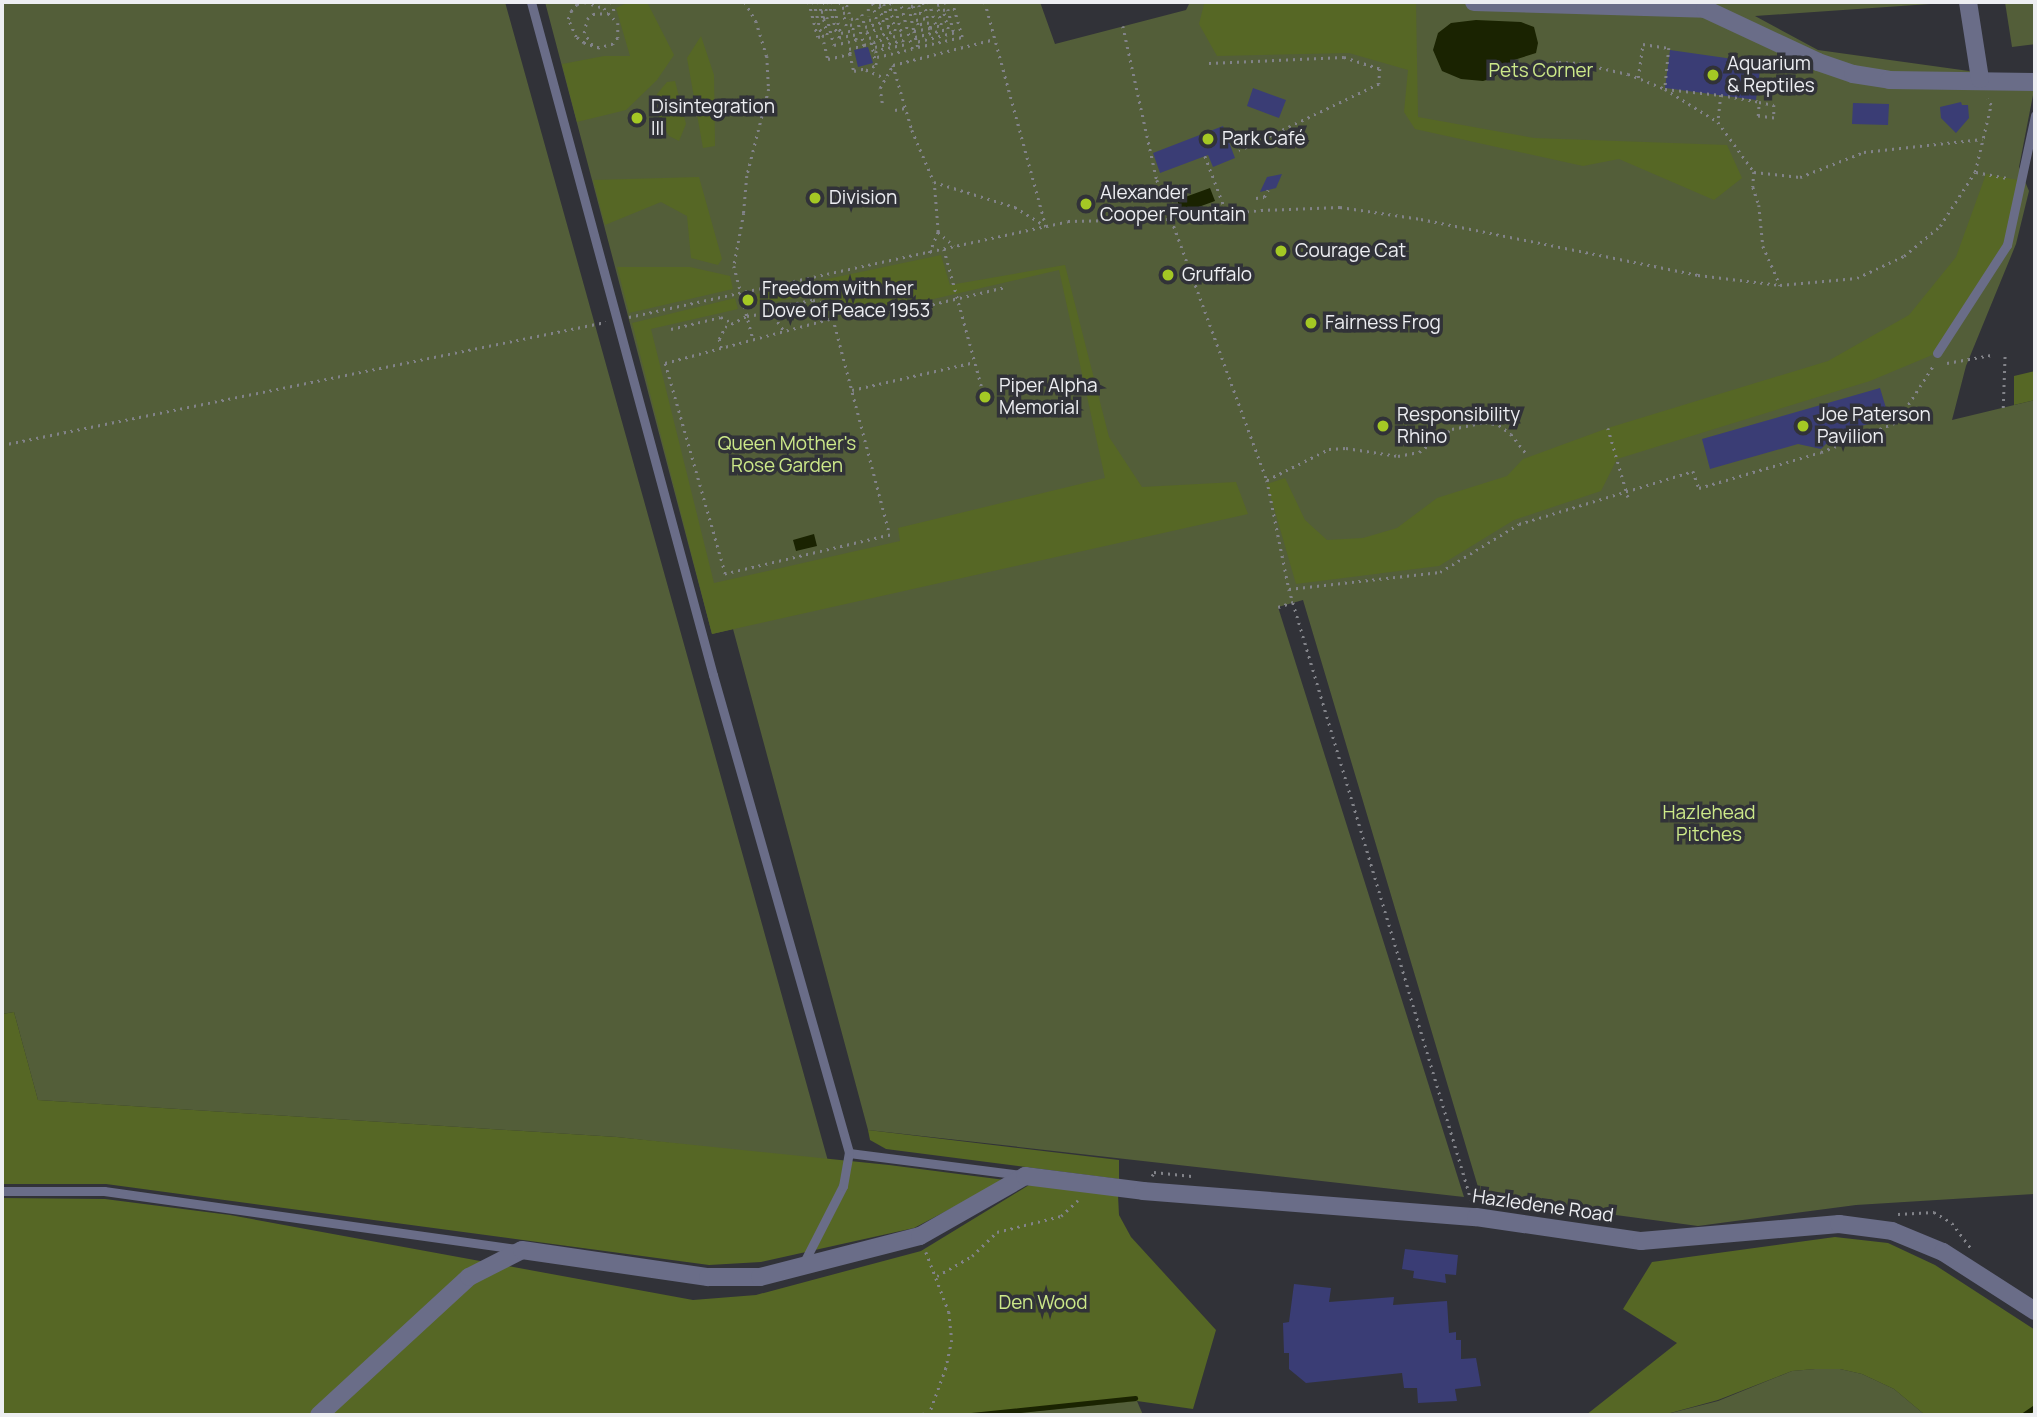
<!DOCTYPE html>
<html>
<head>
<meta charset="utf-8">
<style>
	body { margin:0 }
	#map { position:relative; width:2037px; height:1417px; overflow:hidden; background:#313238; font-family:Manrope,sans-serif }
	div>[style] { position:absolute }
	.green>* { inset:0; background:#535e39 }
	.forest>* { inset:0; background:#566725 }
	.water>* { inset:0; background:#1a2301 }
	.stream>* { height:5px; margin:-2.5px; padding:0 2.5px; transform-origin:2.5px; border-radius:2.5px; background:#1a2301 }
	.building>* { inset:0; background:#3a3d75 }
	.path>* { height:2.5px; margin-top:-1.25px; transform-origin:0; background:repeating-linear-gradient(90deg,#828389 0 2px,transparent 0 7px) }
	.lane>* { height:9px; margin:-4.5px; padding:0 4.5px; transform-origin:4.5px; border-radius:4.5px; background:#6a6d88 }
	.street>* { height:18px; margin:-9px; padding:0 9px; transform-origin:9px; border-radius:9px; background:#6a6d88 }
	.dots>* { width:19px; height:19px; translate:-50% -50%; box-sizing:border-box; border:4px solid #313238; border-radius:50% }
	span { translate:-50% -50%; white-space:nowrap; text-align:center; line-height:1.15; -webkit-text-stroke:7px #313238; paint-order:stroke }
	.poi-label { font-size:19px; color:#edeef2 }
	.left { translate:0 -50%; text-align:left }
	.park-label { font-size:19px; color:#cce889 }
	.street-label { font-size:19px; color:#edeef2 }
	.frame { position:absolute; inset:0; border:4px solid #edeef2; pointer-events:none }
</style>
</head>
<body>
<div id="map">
	<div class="green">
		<i style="clip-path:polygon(2px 2px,505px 2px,828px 1161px,617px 1137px,38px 1100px,14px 1012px,2px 1014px)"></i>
		<i style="clip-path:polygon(545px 2px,1040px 2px,1055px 44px,1186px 10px,1190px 2px,1959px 2px,1755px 16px,1818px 50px,1969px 71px,2034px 90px,2019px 167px,2029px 191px,2016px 244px,1966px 366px,1952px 420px,2035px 400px,2035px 1194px,1856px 1205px,1698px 1226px,1481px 1197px,1303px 600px,1278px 607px,1464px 1197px,868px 1130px,733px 629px,712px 634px)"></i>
		<i style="clip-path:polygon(2005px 2px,2035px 2px,2035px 44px,2012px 47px)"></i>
		<i style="clip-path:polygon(1815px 1369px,1840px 1369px,1862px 1374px,1894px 1389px,1925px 1415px,1663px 1415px,1718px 1401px,1792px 1371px)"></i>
		<i style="clip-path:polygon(1137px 1401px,1143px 1415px,997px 1415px)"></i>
	</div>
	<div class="forest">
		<i style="clip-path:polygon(629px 2px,647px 2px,674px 55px,657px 80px,626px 110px,577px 122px,562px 64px,604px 56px,630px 56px,616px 8px)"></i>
		<i style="clip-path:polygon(1416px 2px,1418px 117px,1534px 138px,1727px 145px,1742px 178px,1714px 200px,1619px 159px,1583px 166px,1415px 129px,1404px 112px,1408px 70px,1349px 53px,1217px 56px,1199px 24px,1204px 4px)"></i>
		<i style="clip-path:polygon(701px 36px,714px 75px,715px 146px,703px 148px,687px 58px)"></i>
		<i style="clip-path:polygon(675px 81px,686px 124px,679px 141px,669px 136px,659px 119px,657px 94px,667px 82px)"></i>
		<i style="clip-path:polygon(1986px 174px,2023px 181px,2007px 245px,1937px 353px,1870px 381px,1617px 459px,1601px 491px,1514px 520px,1439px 566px,1296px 584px,1267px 484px,1285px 478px,1305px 520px,1327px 540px,1363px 538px,1397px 528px,1437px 498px,1507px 476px,1523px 459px,1608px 428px,1828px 361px,1909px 315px,1956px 257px)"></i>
		<i style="clip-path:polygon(699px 177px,722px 259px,718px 265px,691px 258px,687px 216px,661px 202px,605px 225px,593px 180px)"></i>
		<i style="clip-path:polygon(941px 255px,950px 285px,1065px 265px,1109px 437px,1142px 487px,1236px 482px,1248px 514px,712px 634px,632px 323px,735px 298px,738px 309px,651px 329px,714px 583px,900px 541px,898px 528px,1105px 478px,1059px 270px,873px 313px,809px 296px,749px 306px,747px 296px)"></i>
		<i style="clip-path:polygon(617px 267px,690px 267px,730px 276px,733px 289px,629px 313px)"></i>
		<i style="clip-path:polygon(2035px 371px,2035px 400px,2014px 405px,2014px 376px)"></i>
		<i style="clip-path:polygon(14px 1012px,38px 1100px,617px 1137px,889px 1165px,1005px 1180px,914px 1228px,761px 1262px,709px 1265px,106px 1184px,2px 1184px,2px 1014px)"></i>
		<i style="clip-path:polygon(868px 1130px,1119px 1160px,1119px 1179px,886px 1149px,870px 1140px)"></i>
		<i style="clip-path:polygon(1029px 1185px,1118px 1195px,1119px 1215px,1131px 1237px,1216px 1330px,1193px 1409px,1137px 1401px,997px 1415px,2px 1415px,2px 1198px,105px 1199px,230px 1215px,693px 1300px,756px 1295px,921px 1251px)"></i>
		<i style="clip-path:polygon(1835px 1237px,1888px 1243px,1935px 1265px,2035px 1330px,2035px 1415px,1925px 1415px,1894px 1389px,1862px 1374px,1840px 1369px,1815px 1369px,1792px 1371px,1718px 1400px,1663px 1415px,1586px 1415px,1677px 1343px,1623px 1309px,1652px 1262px)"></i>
	</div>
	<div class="water">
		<i style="clip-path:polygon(1476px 20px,1521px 22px,1534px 27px,1538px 43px,1536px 53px,1514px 60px,1493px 78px,1483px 81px,1461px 79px,1442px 71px,1433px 50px,1438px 33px,1451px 23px)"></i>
		<i style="clip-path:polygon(1210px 188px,1215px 201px,1182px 213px,1177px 200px)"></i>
		<i style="clip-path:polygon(814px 534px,817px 546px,796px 551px,793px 540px)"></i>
	</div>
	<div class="stream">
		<i style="left:971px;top:1415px;width:165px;rotate:-5.9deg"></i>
		<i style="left:2023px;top:1415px;width:14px;rotate:-34deg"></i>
	</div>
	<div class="building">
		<i style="clip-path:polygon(868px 47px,873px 63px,858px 67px,854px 50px)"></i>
		<i style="clip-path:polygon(1670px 50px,1761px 63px,1756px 100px,1665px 88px)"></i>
		<i style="clip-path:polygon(1253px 88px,1286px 100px,1279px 118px,1247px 106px)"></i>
		<i style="clip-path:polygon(1961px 102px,1962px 105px,1968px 105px,1969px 118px,1956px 133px,1941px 118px,1940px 107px)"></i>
		<i style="clip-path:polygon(1853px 103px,1889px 104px,1888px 125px,1852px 124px)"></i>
		<i style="clip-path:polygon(1223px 126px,1235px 158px,1213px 167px,1208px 155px,1160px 173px,1153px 153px)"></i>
		<i style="clip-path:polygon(1282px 174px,1276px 188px,1260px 192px,1267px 177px)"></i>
		<i style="clip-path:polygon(1880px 388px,1889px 418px,1837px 433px,1821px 449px,1798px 444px,1710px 469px,1702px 439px)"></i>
		<i style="clip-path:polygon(1405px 1249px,1458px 1255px,1456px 1275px,1445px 1274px,1446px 1283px,1413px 1278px,1414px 1271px,1402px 1269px)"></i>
		<i style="clip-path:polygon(1294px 1284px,1331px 1288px,1329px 1302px,1394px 1297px,1393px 1305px,1447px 1301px,1449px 1333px,1456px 1332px,1456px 1340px,1461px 1340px,1461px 1359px,1476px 1358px,1481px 1386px,1455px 1389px,1457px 1401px,1418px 1403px,1417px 1388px,1404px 1388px,1402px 1373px,1306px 1383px,1289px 1369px,1289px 1353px,1284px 1353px,1283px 1323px,1289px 1322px)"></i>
	</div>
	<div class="path">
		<i style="left:612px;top:2px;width:13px;rotate:77deg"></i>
		<i style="left:745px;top:2px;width:22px;rotate:60deg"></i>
		<i style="left:756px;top:21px;width:37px;rotate:73deg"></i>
		<i style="left:767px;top:56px;width:33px;rotate:87deg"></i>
		<i style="left:769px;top:89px;width:90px;rotate:104.2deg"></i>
		<i style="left:747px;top:176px;width:37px;rotate:95deg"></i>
		<i style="left:744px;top:213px;width:54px;rotate:100.7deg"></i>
		<i style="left:734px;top:266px;width:75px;rotate:75.4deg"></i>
		<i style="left:809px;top:2px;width:36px;rotate:76deg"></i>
		<i style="left:818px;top:37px;width:4px;rotate:-14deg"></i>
		<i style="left:814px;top:2px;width:35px;rotate:77deg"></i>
		<i style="left:819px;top:2px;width:16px;rotate:76deg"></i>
		<i style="left:829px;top:2px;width:32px;rotate:76deg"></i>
		<i style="left:833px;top:2px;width:32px;rotate:76deg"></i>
		<i style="left:841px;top:33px;width:12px;rotate:-14deg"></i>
		<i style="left:853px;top:30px;width:5px;rotate:-101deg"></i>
		<i style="left:852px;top:25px;width:6px;rotate:171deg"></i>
		<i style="left:846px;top:26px;width:13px;rotate:-103deg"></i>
		<i style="left:843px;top:13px;width:6px;rotate:-9deg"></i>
		<i style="left:849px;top:12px;width:7px;rotate:74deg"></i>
		<i style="left:851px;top:19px;width:6px;rotate:-9deg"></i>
		<i style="left:857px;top:18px;width:28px;rotate:75deg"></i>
		<i style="left:864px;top:45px;width:7px;rotate:-16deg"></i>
		<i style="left:840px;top:2px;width:6px;rotate:72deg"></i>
		<i style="left:842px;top:8px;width:5px;rotate:-11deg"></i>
		<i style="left:847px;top:7px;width:5px;rotate:-112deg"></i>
		<i style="left:868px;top:2px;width:14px;rotate:86deg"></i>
		<i style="left:905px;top:2px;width:1px"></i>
		<i style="left:929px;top:2px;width:24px;rotate:73deg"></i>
		<i style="left:985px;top:2px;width:232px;rotate:74.8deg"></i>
		<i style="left:821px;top:12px;width:5px;rotate:-11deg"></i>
		<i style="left:826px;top:11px;width:9px;rotate:-103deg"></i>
		<i style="left:862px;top:14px;width:13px;rotate:77deg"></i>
		<i style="left:865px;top:27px;width:19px;rotate:-16deg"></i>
		<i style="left:883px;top:22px;width:17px;rotate:-103deg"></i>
		<i style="left:879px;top:5px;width:5px;rotate:-11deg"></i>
		<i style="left:884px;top:4px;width:24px;rotate:78deg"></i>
		<i style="left:889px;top:27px;width:23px;rotate:167deg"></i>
		<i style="left:867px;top:32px;width:6px;rotate:72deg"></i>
		<i style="left:869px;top:38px;width:27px;rotate:-15deg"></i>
		<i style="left:895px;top:31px;width:28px;rotate:-103deg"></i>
		<i style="left:889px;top:4px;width:5px;rotate:-22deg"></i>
		<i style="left:894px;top:2px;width:34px;rotate:76deg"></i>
		<i style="left:902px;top:35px;width:29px;rotate:166deg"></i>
		<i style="left:874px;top:42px;width:5px;rotate:79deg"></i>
		<i style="left:875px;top:47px;width:29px;rotate:-14deg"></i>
		<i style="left:903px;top:40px;width:5px;rotate:79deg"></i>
		<i style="left:904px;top:45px;width:29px;rotate:168deg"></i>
		<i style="left:876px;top:51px;width:6px;rotate:81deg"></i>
		<i style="left:877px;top:57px;width:36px;rotate:-13deg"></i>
		<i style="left:912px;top:49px;width:49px;rotate:-104.3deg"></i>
		<i style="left:869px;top:20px;width:7px;rotate:-8deg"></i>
		<i style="left:876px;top:19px;width:17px;rotate:-103deg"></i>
		<i style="left:1123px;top:26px;width:158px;rotate:77.6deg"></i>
		<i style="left:1157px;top:180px;width:320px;rotate:69.9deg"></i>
		<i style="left:1267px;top:480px;width:111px;rotate:78.6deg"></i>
		<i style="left:1289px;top:589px;width:637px;rotate:73.39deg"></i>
		<i style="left:930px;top:28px;width:11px;rotate:-15deg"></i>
		<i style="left:941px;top:25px;width:20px;rotate:-101deg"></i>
		<i style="left:937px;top:5px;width:9px;rotate:-18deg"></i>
		<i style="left:914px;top:31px;width:16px;rotate:-11deg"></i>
		<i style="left:930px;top:28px;width:5px;rotate:-101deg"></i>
		<i style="left:929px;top:23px;width:11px;rotate:170deg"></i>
		<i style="left:918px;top:25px;width:5px;rotate:-112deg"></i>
		<i style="left:916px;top:20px;width:11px;rotate:-10deg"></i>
		<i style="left:927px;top:18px;width:15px;rotate:-101deg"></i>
		<i style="left:924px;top:3px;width:5px;rotate:158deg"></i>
		<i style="left:919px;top:5px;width:8px;rotate:76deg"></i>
		<i style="left:921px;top:13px;width:6px;rotate:162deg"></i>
		<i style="left:915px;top:15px;width:9px;rotate:-103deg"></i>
		<i style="left:913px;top:6px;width:4px;rotate:166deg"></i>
		<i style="left:909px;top:7px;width:25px;rotate:78deg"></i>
		<i style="left:914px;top:31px;width:16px;rotate:76deg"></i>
		<i style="left:918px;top:47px;width:45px;rotate:-12.8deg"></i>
		<i style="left:962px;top:37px;width:36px;rotate:-106deg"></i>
		<i style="left:822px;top:36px;width:5px;rotate:-11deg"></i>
		<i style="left:827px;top:35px;width:17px;rotate:-103deg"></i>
		<i style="left:823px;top:18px;width:4px;rotate:-14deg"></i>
		<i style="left:827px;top:17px;width:29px;rotate:76deg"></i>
		<i style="left:834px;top:45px;width:23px;rotate:-13deg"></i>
		<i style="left:856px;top:40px;width:5px;rotate:-101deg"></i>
		<i style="left:855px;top:35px;width:16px;rotate:169deg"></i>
		<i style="left:839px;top:38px;width:5px;rotate:-112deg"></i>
		<i style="left:915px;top:37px;width:34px;rotate:-14deg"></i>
		<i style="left:948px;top:29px;width:20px;rotate:-105deg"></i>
		<i style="left:943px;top:10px;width:5px;rotate:-11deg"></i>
		<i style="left:948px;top:9px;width:25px;rotate:76deg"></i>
		<i style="left:954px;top:33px;width:38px;rotate:166deg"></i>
		<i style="left:824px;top:42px;width:17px;rotate:77deg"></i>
		<i style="left:828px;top:59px;width:23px;rotate:-13deg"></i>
		<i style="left:850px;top:54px;width:17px;rotate:77deg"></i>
		<i style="left:854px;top:71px;width:12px;rotate:-14deg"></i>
		<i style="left:592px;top:45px;width:14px;rotate:-124deg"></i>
		<i style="left:584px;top:33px;width:14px;rotate:-78deg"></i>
		<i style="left:587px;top:19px;width:8px;rotate:-40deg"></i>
		<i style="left:593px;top:14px;width:15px;rotate:-4deg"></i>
		<i style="left:608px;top:13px;width:14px;rotate:45deg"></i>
		<i style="left:618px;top:23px;width:15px;rotate:90deg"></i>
		<i style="left:618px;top:38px;width:8px;rotate:130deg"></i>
		<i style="left:613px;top:44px;width:15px;rotate:164deg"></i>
		<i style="left:599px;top:48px;width:16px;rotate:-162deg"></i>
		<i style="left:584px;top:43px;width:10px;rotate:-143deg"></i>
		<i style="left:576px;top:37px;width:20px;rotate:-114deg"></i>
		<i style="left:568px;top:19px;width:9px;rotate:-69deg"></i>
		<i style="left:571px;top:11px;width:9px;rotate:-49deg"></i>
		<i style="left:577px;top:4px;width:8px;rotate:-14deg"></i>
		<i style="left:585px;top:2px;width:20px;rotate:18deg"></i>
		<i style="left:604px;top:8px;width:6px;rotate:51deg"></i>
		<i style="left:850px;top:54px;width:5px;rotate:-101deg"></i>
		<i style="left:849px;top:49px;width:16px;rotate:-15deg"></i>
		<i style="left:1209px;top:63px;width:135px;rotate:-2.5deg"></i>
		<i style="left:1344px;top:57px;width:38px;rotate:18deg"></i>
		<i style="left:1380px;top:69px;width:15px;rotate:94deg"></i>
		<i style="left:1379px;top:84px;width:155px;rotate:154.4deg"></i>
		<i style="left:893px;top:65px;width:68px;rotate:73.7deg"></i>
		<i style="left:912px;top:130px;width:56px;rotate:67.1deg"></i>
		<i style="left:934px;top:182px;width:85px;rotate:17.2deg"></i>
		<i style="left:1015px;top:207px;width:36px;rotate:32deg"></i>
		<i style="left:866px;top:70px;width:11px;rotate:-27deg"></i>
		<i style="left:876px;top:65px;width:23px;rotate:-103deg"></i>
		<i style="left:866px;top:70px;width:21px;rotate:23deg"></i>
		<i style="left:1512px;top:78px;width:12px;rotate:-35deg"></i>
		<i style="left:1522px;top:71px;width:38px;rotate:-14deg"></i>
		<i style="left:1559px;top:62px;width:20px;rotate:3deg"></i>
		<i style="left:1579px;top:63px;width:50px;rotate:12.7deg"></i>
		<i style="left:1628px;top:74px;width:40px;rotate:22deg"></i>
		<i style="left:1665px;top:89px;width:62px;rotate:31.9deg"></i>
		<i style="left:1718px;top:122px;width:62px;rotate:54.2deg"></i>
		<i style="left:1754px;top:172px;width:46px;rotate:6.2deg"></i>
		<i style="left:1800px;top:177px;width:69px;rotate:-21.3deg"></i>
		<i style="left:1864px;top:152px;width:119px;rotate:-6.3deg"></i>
		<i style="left:1638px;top:78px;width:34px;rotate:-82deg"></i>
		<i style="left:1643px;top:44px;width:26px;rotate:9deg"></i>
		<i style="left:1669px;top:48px;width:41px;rotate:95.6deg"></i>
		<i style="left:1665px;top:89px;width:56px;rotate:6.1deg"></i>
		<i style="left:1721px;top:95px;width:27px;rotate:96deg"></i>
		<i style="left:1721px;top:95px;width:39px;rotate:10deg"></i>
		<i style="left:1759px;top:102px;width:15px;rotate:11deg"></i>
		<i style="left:1774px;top:105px;width:13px;rotate:90deg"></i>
		<i style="left:1774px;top:118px;width:16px;rotate:-173deg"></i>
		<i style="left:1758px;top:116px;width:14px;rotate:-86deg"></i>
		<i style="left:882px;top:103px;width:15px;rotate:-98deg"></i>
		<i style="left:880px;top:88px;width:26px;rotate:-61deg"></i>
		<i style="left:893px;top:65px;width:105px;rotate:-14.3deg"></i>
		<i style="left:895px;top:110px;width:10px;rotate:-11deg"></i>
		<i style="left:1205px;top:156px;width:62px;rotate:69.2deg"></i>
		<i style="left:1754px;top:172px;width:15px;rotate:94deg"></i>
		<i style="left:1753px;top:187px;width:19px;rotate:72deg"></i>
		<i style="left:1759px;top:205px;width:41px;rotate:84.4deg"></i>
		<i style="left:1763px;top:246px;width:43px;rotate:66.4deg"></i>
		<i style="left:1976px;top:172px;width:33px;rotate:11deg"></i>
		<i style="left:1256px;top:198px;width:8px;rotate:-7deg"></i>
		<i style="left:1264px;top:197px;width:8px;rotate:-60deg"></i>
		<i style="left:938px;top:232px;width:21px;rotate:41deg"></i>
		<i style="left:944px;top:249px;width:144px;rotate:74.7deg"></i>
		<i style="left:929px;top:253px;width:23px;rotate:-67deg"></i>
		<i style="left:938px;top:232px;width:50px;rotate:-94.6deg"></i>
		<i style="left:766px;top:313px;width:12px;rotate:-31deg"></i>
		<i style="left:776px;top:307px;width:38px;rotate:-11deg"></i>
		<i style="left:813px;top:300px;width:25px;rotate:18deg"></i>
		<i style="left:837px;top:308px;width:31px;rotate:4deg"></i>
		<i style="left:868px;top:310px;width:12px;rotate:35deg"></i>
		<i style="left:878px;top:317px;width:131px;rotate:-13.2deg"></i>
		<i style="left:629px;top:317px;width:449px;rotate:-12.3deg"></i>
		<i style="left:1068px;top:221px;width:102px;rotate:-1.1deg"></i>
		<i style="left:1170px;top:219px;width:91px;rotate:-5.6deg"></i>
		<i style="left:1261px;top:210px;width:79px;rotate:-2.2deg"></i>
		<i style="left:1340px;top:207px;width:82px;rotate:8.4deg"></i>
		<i style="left:1421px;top:219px;width:283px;rotate:11.4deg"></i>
		<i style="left:1698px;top:275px;width:83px;rotate:7deg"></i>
		<i style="left:1780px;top:285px;width:77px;rotate:-5.2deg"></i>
		<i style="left:1857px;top:278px;width:52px;rotate:-25.1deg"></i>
		<i style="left:1904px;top:256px;width:47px;rotate:-39.8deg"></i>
		<i style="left:1940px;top:226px;width:64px;rotate:-57.1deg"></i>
		<i style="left:1975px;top:172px;width:69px;rotate:-76.6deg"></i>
		<i style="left:1991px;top:105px;width:7px;rotate:-117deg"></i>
		<i style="left:833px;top:318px;width:224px;rotate:75.3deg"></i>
		<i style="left:890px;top:535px;width:170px;rotate:166.7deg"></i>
		<i style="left:725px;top:574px;width:219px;rotate:-105.9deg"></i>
		<i style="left:665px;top:363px;width:174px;rotate:-15deg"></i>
		<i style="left:671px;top:329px;width:51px;rotate:-13.5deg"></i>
		<i style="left:721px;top:317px;width:11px;rotate:27deg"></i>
		<i style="left:721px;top:348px;width:9px;rotate:-103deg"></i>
		<i style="left:719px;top:339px;width:13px;rotate:-63deg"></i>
		<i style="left:725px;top:327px;width:25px;rotate:-27deg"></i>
		<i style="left:747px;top:316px;width:19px;rotate:-9deg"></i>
		<i style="left:766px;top:313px;width:9px;rotate:21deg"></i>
		<i style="left:774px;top:316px;width:18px;rotate:56deg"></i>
		<i style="left:1947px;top:363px;width:45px;rotate:-10.3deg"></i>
		<i style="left:852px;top:390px;width:126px;rotate:-12.8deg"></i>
		<i style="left:2003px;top:408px;width:56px;rotate:-88deg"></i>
		<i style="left:1608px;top:428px;width:72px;rotate:73.8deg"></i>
		<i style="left:2px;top:445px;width:616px;rotate:-11.51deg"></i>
		<i style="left:1267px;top:480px;width:69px;rotate:-26.6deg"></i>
		<i style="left:1329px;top:449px;width:17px;rotate:-3deg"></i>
		<i style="left:1346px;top:448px;width:53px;rotate:8.7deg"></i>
		<i style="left:1398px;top:456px;width:21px;rotate:-11deg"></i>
		<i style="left:1419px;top:452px;width:40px;rotate:-34.9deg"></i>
		<i style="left:1452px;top:429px;width:34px;rotate:-12deg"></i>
		<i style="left:1485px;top:422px;width:14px;rotate:12deg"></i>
		<i style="left:1499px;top:425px;width:15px;rotate:37deg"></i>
		<i style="left:1511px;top:434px;width:24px;rotate:52deg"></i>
		<i style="left:1289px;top:589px;width:152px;rotate:-6.4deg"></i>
		<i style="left:1440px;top:572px;width:92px;rotate:-31.3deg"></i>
		<i style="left:1519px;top:524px;width:182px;rotate:-16.9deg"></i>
		<i style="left:1693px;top:471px;width:18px;rotate:71deg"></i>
		<i style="left:1699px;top:488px;width:127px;rotate:-16.4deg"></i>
		<i style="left:1821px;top:452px;width:82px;rotate:-21.5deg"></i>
		<i style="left:1897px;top:422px;width:67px;rotate:-57.3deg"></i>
		<i style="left:1278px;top:607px;width:16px;rotate:-18deg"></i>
		<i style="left:1152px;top:1176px;width:4px;rotate:-63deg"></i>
		<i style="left:1154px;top:1172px;width:38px;rotate:6deg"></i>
		<i style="left:1898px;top:1214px;width:36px;rotate:-3deg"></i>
		<i style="left:1934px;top:1212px;width:21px;rotate:31deg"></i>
		<i style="left:1952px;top:1223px;width:31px;rotate:53deg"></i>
		<i style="left:926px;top:1252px;width:64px;rotate:69deg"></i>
		<i style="left:949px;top:1312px;width:28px;rotate:84deg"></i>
		<i style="left:952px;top:1340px;width:29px;rotate:102deg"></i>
		<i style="left:946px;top:1368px;width:50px;rotate:109.9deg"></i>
		<i style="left:937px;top:1276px;width:40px;rotate:-29.7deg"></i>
		<i style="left:972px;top:1256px;width:35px;rotate:-44deg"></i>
		<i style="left:997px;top:1232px;width:66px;rotate:-14deg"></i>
		<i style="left:1061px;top:1216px;width:23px;rotate:-43deg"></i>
		<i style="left:915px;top:1415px;width:14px;rotate:-8deg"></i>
	</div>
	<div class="lane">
		<i style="left:531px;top:2px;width:697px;rotate:74.87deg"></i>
		<i style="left:713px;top:675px;width:497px;rotate:74.1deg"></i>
		<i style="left:849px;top:1153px;width:172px;rotate:7.3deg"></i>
		<i style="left:1937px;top:353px;width:129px;rotate:-57.1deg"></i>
		<i style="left:2007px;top:245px;width:133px;rotate:-77.8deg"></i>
		<i style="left:2px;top:1191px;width:102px"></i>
		<i style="left:104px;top:1191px;width:417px;rotate:8deg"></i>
		<i style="left:802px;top:1266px;width:90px;rotate:-62.9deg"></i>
		<i style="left:843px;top:1186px;width:34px;rotate:-80deg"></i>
	</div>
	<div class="street">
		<i style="left:1474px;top:2px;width:231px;rotate:1.7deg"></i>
		<i style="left:1705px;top:9px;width:125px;rotate:25.1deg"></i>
		<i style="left:1818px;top:62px;width:37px;rotate:19deg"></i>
		<i style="left:1853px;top:74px;width:36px;rotate:9deg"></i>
		<i style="left:1889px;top:80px;width:146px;rotate:0.8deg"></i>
		<i style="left:1968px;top:2px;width:78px;rotate:81.1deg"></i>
		<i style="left:319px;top:1415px;width:204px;rotate:-42.6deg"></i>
		<i style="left:469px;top:1277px;width:59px;rotate:-27deg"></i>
		<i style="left:522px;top:1250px;width:188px;rotate:8.3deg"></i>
		<i style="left:708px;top:1277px;width:52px"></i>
		<i style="left:760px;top:1277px;width:165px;rotate:-14.4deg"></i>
		<i style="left:920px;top:1236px;width:121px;rotate:-29.7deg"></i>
		<i style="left:1025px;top:1176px;width:119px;rotate:7.2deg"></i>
		<i style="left:1143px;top:1191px;width:334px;rotate:4.5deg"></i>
		<i style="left:1476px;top:1217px;width:167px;rotate:8.3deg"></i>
		<i style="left:1641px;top:1241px;width:199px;rotate:-4.9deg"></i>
		<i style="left:1839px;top:1224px;width:53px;rotate:7.5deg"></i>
		<i style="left:1892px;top:1231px;width:55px;rotate:22.4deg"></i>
		<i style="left:1943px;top:1252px;width:109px;rotate:32.7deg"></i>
	</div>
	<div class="dots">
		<i style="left:1713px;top:75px;background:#a4c824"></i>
		<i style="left:637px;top:118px;background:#a4c824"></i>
		<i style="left:1208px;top:139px;background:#a4c824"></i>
		<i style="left:815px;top:198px;background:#a4c824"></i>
		<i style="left:1086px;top:204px;background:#a4c824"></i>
		<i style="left:1281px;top:251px;background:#a4c824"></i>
		<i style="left:1168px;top:275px;background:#a4c824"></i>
		<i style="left:748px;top:300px;background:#a4c824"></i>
		<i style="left:1311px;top:323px;background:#a4c824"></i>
		<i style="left:985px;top:397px;background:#a4c824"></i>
		<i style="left:1383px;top:426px;background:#a4c824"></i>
		<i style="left:1803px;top:426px;background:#a4c824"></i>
	</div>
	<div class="poi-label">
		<span class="left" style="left:1727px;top:75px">Aquarium<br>&amp; Reptiles</span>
		<span class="left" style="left:651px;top:118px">Disintegration<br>III</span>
		<span class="left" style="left:1222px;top:139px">Park Café</span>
		<span class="left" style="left:1100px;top:204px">Alexander<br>Cooper Fountain</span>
		<span class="left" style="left:829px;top:198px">Division</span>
		<span class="left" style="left:1295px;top:251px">Courage Cat</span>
		<span class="left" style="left:1182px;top:275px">Gruffalo</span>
		<span class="left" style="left:762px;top:300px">Freedom with her<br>Dove of Peace 1953</span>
		<span class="left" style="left:1325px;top:323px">Fairness Frog</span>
		<span class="left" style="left:999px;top:397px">Piper Alpha<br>Memorial</span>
		<span class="left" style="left:1397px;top:426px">Responsibility<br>Rhino</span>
		<span class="left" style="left:1817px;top:426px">Joe Paterson<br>Pavilion</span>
	</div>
	<div class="park-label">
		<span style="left:1541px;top:71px">Pets Corner</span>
		<span style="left:787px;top:455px">Queen Mother's<br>Rose Garden</span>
		<span style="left:1709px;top:824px">Hazlehead<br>Pitches</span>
		<span style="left:1043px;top:1303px">Den Wood</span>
	</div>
	<div class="street-label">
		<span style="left:1543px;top:1206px;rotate:8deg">Hazledene Road</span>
	</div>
	<div class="frame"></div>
</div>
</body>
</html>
